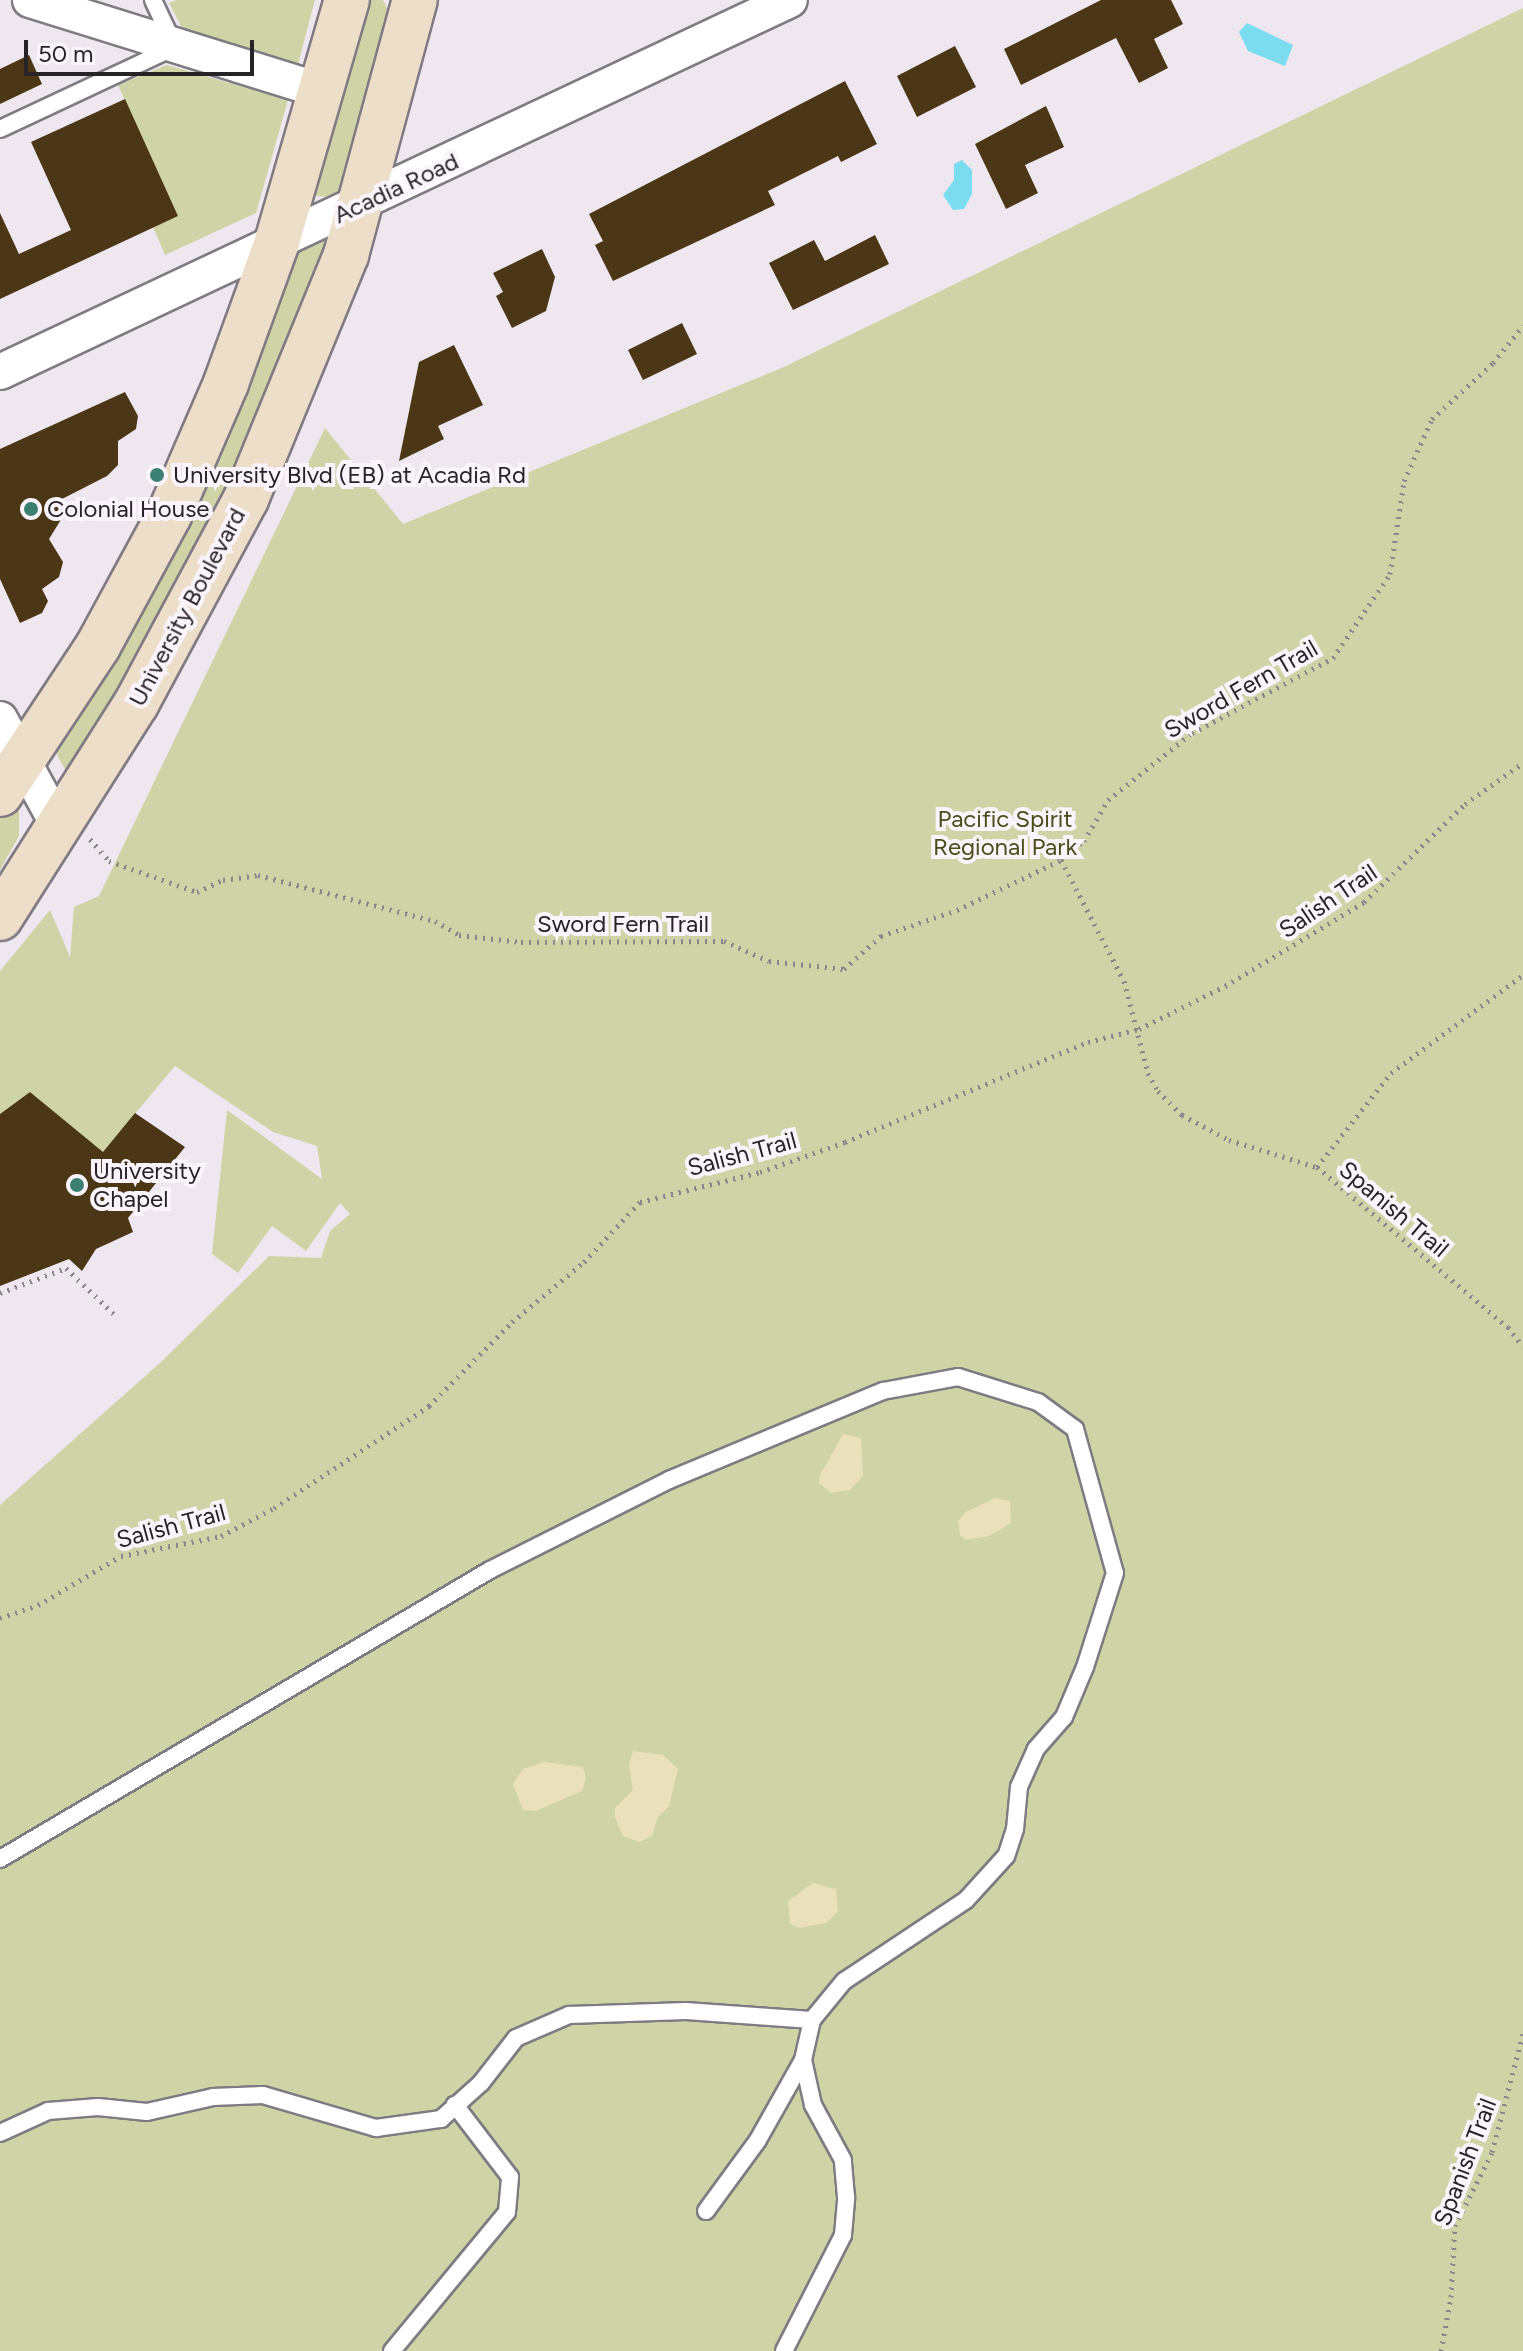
<!DOCTYPE html>
<html>
<head>
<meta charset="utf-8">
<style>
	body { margin:0 }
	#map { position:relative; width:1523px; height:2351px; overflow:hidden; background:#eee7f0; font-family:Figtree,sans-serif }
	div>[style] { position:absolute }
	.green>* { inset:0; background:#cfd4a7 }
	.sand>* { inset:0; background:#eae0bb }
	.water>* { inset:0; background:#7bdcf0 }
	.building>* { inset:0; background:#4b3715 }
	.path>* { height:5px; margin-top:-2.5px; transform-origin:0; background:repeating-linear-gradient(90deg,#8b868c 0 2px,transparent 0 8px) }
	.roads { filter:drop-shadow(2px 0 #807a82) drop-shadow(-2px 0 #807a82) drop-shadow(0 2px #807a82) drop-shadow(0 -2px #807a82) }
	.lane>* { height:16px; margin:-8px; padding:0 8px; transform-origin:8px; border-radius:8px; background:#fff }
	.street>* { height:34px; margin:-17px; padding:0 17px; transform-origin:17px; border-radius:17px; background:#fff }
	.secondary>* { height:44px; margin:-22px; padding:0 22px; transform-origin:22px; border-radius:22px; background:#eddeca }
	.dots>* { width:22px; height:22px; translate:-50% -50%; box-sizing:border-box; border:4px solid #fbf4fd; border-radius:50% }
	span { translate:-50% -50%; white-space:nowrap; text-align:center; line-height:1.15; -webkit-text-stroke:8px #fbf4fd; paint-order:stroke }
	.street-label { font-size:24px; color:#272427 }
	.poi-label { font-size:24px; color:#272427 }
	.left { translate:0 -50%; text-align:left }
	.park-label { font-size:24px; color:#4a4d17 }
	.scale { position:absolute; left:24px; top:40px; width:230px; height:36px; box-sizing:border-box; border:4px solid #272427; border-top:0; padding-left:10px; font-size:24px; line-height:28px; white-space:nowrap; color:#272427; -webkit-text-stroke:6px #fbf4fd; paint-order:stroke }
</style>
</head>
<body>
<div id="map">
	<div class="green">
		<i style="clip-path:polygon(176px 0,315px 0,297px 68px,189px 41px,169px 3px)"></i>
		<i style="clip-path:polygon(362px 0,383px 0,398px 30px,355px 183px,333px 197px,311px 196px)"></i>
		<i style="clip-path:polygon(1523px 8px,1523px 2351px,0 2351px,0 1505px,161px 1362px,269px 1256px,321px 1258px,330px 1231px,350px 1214px,340px 1203px,306px 1251px,272px 1226px,238px 1273px,212px 1254px,227px 1110px,322px 1179px,317px 1146px,273px 1132px,175px 1066px,103px 1152px,30px 1092px,0 1114px,0 971px,50px 910px,70px 957px,74px 907px,99px 896px,325px 428px,403px 524px,784px 367px)"></i>
		<i style="clip-path:polygon(167px 65px,288px 100px,256px 213px,165px 255px,153px 227px,178px 216px,118px 85px)"></i>
		<i style="clip-path:polygon(315px 241px,331px 242px,232px 500px,68px 775px,54px 749px,285px 257px)"></i>
		<i style="clip-path:polygon(13px 808px,19px 811px,19px 836px,0 870px,0 817px)"></i>
	</div>
	<div class="sand">
		<i style="clip-path:polygon(843px 1434px,861px 1438px,863px 1476px,850px 1490px,831px 1493px,819px 1483px,820px 1475px)"></i>
		<i style="clip-path:polygon(995px 1498px,1010px 1501px,1011px 1523px,989px 1536px,966px 1540px,960px 1535px,958px 1521px,966px 1512px)"></i>
		<i style="clip-path:polygon(633px 1751px,663px 1755px,678px 1769px,669px 1806px,658px 1817px,652px 1836px,639px 1842px,623px 1836px,615px 1817px,615px 1808px,633px 1790px,629px 1764px)"></i>
		<i style="clip-path:polygon(544px 1762px,583px 1767px,586px 1778px,582px 1791px,536px 1811px,523px 1810px,513px 1784px,523px 1769px)"></i>
		<i style="clip-path:polygon(813px 1883px,836px 1889px,838px 1912px,826px 1923px,799px 1928px,790px 1924px,788px 1901px)"></i>
	</div>
	<div class="water">
		<i style="clip-path:polygon(1247px 23px,1293px 45px,1285px 66px,1248px 51px,1239px 32px)"></i>
		<i style="clip-path:polygon(962px 160px,972px 170px,972px 194px,964px 209px,953px 210px,943px 195px,954px 180px,954px 164px)"></i>
	</div>
	<div class="building">
		<i style="clip-path:polygon(1101px 0,1171px 0,1183px 24px,1154px 39px,1168px 68px,1139px 83px,1116px 38px,1021px 85px,1004px 49px)"></i>
		<i style="clip-path:polygon(955px 46px,976px 87px,917px 117px,897px 76px)"></i>
		<i style="clip-path:polygon(29px 55px,42px 84px,0 104px,0 69px)"></i>
		<i style="clip-path:polygon(845px 81px,877px 144px,841px 162px,838px 156px,768px 191px,775px 205px,613px 281px,595px 245px,603px 241px,589px 214px)"></i>
		<i style="clip-path:polygon(125px 99px,178px 216px,0 299px,0 213px,19px 254px,71px 230px,31px 142px)"></i>
		<i style="clip-path:polygon(1046px 106px,1064px 147px,1025px 165px,1038px 193px,1006px 209px,975px 144px)"></i>
		<i style="clip-path:polygon(875px 235px,889px 264px,793px 310px,769px 263px,814px 240px,825px 261px)"></i>
		<i style="clip-path:polygon(542px 249px,555px 277px,546px 311px,512px 328px,496px 296px,503px 292px,493px 273px)"></i>
		<i style="clip-path:polygon(682px 323px,697px 354px,643px 380px,628px 350px)"></i>
		<i style="clip-path:polygon(454px 345px,483px 405px,438px 426px,444px 439px,399px 461px,419px 362px)"></i>
		<i style="clip-path:polygon(125px 392px,138px 416px,136px 429px,118px 441px,118px 465px,107px 476px,62px 499px,62px 518px,49px 539px,63px 562px,59px 577px,42px 589px,48px 601px,42px 613px,20px 623px,0 579px,0 449px)"></i>
		<i style="clip-path:polygon(30px 1092px,103px 1152px,135px 1113px,185px 1147px,128px 1218px,133px 1232px,96px 1249px,82px 1271px,69px 1259px,0 1286px,0 1114px)"></i>
	</div>
	<div class="path">
		<i style="left:90px;top:839px;width:29px;rotate:49deg"></i>
		<i style="left:109px;top:861px;width:93px;rotate:19.4deg"></i>
		<i style="left:197px;top:892px;width:29px;rotate:-25deg"></i>
		<i style="left:223px;top:880px;width:35px;rotate:-8deg"></i>
		<i style="left:258px;top:875px;width:183px;rotate:14.6deg"></i>
		<i style="left:435px;top:921px;width:28px;rotate:30deg"></i>
		<i style="left:459px;top:935px;width:62px;rotate:6.4deg"></i>
		<i style="left:521px;top:942px;width:203px;rotate:-0.3deg"></i>
		<i style="left:724px;top:941px;width:49px;rotate:24deg"></i>
		<i style="left:769px;top:961px;width:75px;rotate:6.1deg"></i>
		<i style="left:844px;top:969px;width:50px;rotate:-41.7deg"></i>
		<i style="left:881px;top:936px;width:80px;rotate:-18.9deg"></i>
		<i style="left:957px;top:910px;width:115px;rotate:-25.7deg"></i>
		<i style="left:1061px;top:860px;width:30px;rotate:-40deg"></i>
		<i style="left:1084px;top:841px;width:48px;rotate:-59.7deg"></i>
		<i style="left:1108px;top:800px;width:107px;rotate:-38.6deg"></i>
		<i style="left:1192px;top:733px;width:160px;rotate:-28deg"></i>
		<i style="left:1333px;top:658px;width:102px;rotate:-55.8deg"></i>
		<i style="left:1390px;top:574px;width:94px;rotate:-81.4deg"></i>
		<i style="left:1404px;top:481px;width:68px;rotate:-65.7deg"></i>
		<i style="left:1432px;top:419px;width:83px;rotate:-42.6deg"></i>
		<i style="left:1493px;top:363px;width:48px;rotate:-51deg"></i>
		<i style="left:1061px;top:860px;width:136px;rotate:62.5deg"></i>
		<i style="left:1124px;top:981px;width:95px;rotate:75.4deg"></i>
		<i style="left:1148px;top:1073px;width:21px;rotate:61deg"></i>
		<i style="left:1158px;top:1091px;width:34px;rotate:45deg"></i>
		<i style="left:1182px;top:1115px;width:53px;rotate:28deg"></i>
		<i style="left:1229px;top:1140px;width:92px;rotate:17.1deg"></i>
		<i style="left:1317px;top:1167px;width:249px;rotate:40deg"></i>
		<i style="left:1508px;top:1327px;width:24px;rotate:52deg"></i>
		<i style="left:1317px;top:1167px;width:120px;rotate:-51.8deg"></i>
		<i style="left:1391px;top:1073px;width:164px;rotate:-36.6deg"></i>
		<i style="left:0;top:1293px;width:71px;rotate:-20.7deg"></i>
		<i style="left:66px;top:1268px;width:72px;rotate:43.9deg"></i>
		<i style="left:0;top:1618px;width:40px;rotate:-18.9deg"></i>
		<i style="left:38px;top:1605px;width:96px;rotate:-30.6deg"></i>
		<i style="left:121px;top:1556px;width:102px;rotate:-11.3deg"></i>
		<i style="left:221px;top:1536px;width:60px;rotate:-27.8deg"></i>
		<i style="left:274px;top:1508px;width:186px;rotate:-33.3deg"></i>
		<i style="left:429px;top:1406px;width:118px;rotate:-45.3deg"></i>
		<i style="left:512px;top:1322px;width:94px;rotate:-39.8deg"></i>
		<i style="left:584px;top:1262px;width:82px;rotate:-47deg"></i>
		<i style="left:640px;top:1202px;width:124px;rotate:-14deg"></i>
		<i style="left:760px;top:1172px;width:90px;rotate:-19.4deg"></i>
		<i style="left:845px;top:1142px;width:263px;rotate:-22.4deg"></i>
		<i style="left:1088px;top:1042px;width:53px;rotate:-14.3deg"></i>
		<i style="left:1139px;top:1029px;width:96px;rotate:-26.6deg"></i>
		<i style="left:1225px;top:986px;width:162px;rotate:-31.1deg"></i>
		<i style="left:1364px;top:902px;width:141px;rotate:-44.1deg"></i>
		<i style="left:1465px;top:804px;width:71px;rotate:-35.3deg"></i>
		<i style="left:1441px;top:2351px;width:55px;rotate:-79.5deg"></i>
		<i style="left:1451px;top:2297px;width:71px;rotate:-86.8deg"></i>
		<i style="left:1455px;top:2226px;width:83px;rotate:-63.4deg"></i>
		<i style="left:1492px;top:2152px;width:122px;rotate:-75.3deg"></i>
	</div>
	<div class="roads">
		<div class="lane">
			<i style="left:0;top:129px;width:193px;rotate:-25.1deg"></i>
			<i style="left:175px;top:47px;width:52px;rotate:-115.1deg"></i>
			<i style="left:0;top:1859px;width:569px;rotate:-30.53deg"></i>
			<i style="left:490px;top:1570px;width:200px;rotate:-26.7deg"></i>
			<i style="left:669px;top:1480px;width:232px;rotate:-22.6deg"></i>
			<i style="left:883px;top:1391px;width:76px;rotate:-10.6deg"></i>
			<i style="left:958px;top:1377px;width:84px;rotate:17.4deg"></i>
			<i style="left:1038px;top:1402px;width:46px;rotate:36.1deg"></i>
			<i style="left:1075px;top:1429px;width:149px;rotate:74.5deg"></i>
			<i style="left:1115px;top:1573px;width:99px;rotate:107.7deg"></i>
			<i style="left:1085px;top:1667px;width:54px;rotate:112.8deg"></i>
			<i style="left:1064px;top:1717px;width:43px;rotate:131.2deg"></i>
			<i style="left:1036px;top:1749px;width:42px;rotate:114.1deg"></i>
			<i style="left:1019px;top:1787px;width:42px;rotate:95.4deg"></i>
			<i style="left:1015px;top:1829px;width:28px;rotate:108deg"></i>
			<i style="left:1006px;top:1856px;width:59px;rotate:132.3deg"></i>
			<i style="left:966px;top:1900px;width:146px;rotate:146.4deg"></i>
			<i style="left:844px;top:1981px;width:50px;rotate:129.4deg"></i>
			<i style="left:812px;top:2020px;width:41px;rotate:102.7deg"></i>
			<i style="left:803px;top:2060px;width:92px;rotate:119.4deg"></i>
			<i style="left:758px;top:2140px;width:88px;rotate:126.2deg"></i>
			<i style="left:0;top:2133px;width:53px;rotate:-24.6deg"></i>
			<i style="left:48px;top:2111px;width:50px;rotate:-4.6deg"></i>
			<i style="left:98px;top:2107px;width:49px;rotate:5.8deg"></i>
			<i style="left:147px;top:2112px;width:68px;rotate:-12.8deg"></i>
			<i style="left:213px;top:2097px;width:50px;rotate:-2.3deg"></i>
			<i style="left:263px;top:2095px;width:118px;rotate:16.3deg"></i>
			<i style="left:376px;top:2128px;width:66px;rotate:-7.9deg"></i>
			<i style="left:441px;top:2119px;width:54px;rotate:-42deg"></i>
			<i style="left:481px;top:2083px;width:57px;rotate:-52.1deg"></i>
			<i style="left:516px;top:2038px;width:58px;rotate:-23.5deg"></i>
			<i style="left:569px;top:2015px;width:117px;rotate:-2deg"></i>
			<i style="left:686px;top:2011px;width:126px;rotate:4.1deg"></i>
			<i style="left:392px;top:2351px;width:180px;rotate:-50.4deg"></i>
			<i style="left:507px;top:2212px;width:35px;rotate:-85deg"></i>
			<i style="left:510px;top:2177px;width:91px;rotate:-127.4deg"></i>
			<i style="left:784px;top:2351px;width:130px;rotate:-63deg"></i>
			<i style="left:843px;top:2235px;width:38px;rotate:-85deg"></i>
			<i style="left:846px;top:2197px;width:37px;rotate:-95deg"></i>
			<i style="left:843px;top:2160px;width:63px;rotate:-118.6deg"></i>
			<i style="left:813px;top:2105px;width:46px;rotate:-102.5deg"></i>
		</div>
		<div class="street">
			<i style="left:30px;top:0;width:307px;rotate:17.3deg"></i>
			<i style="left:0;top:372px;width:873px;rotate:-25.22deg"></i>
			<i style="left:0;top:719px;width:121px;rotate:61.3deg"></i>
		</div>
		<div class="secondary">
			<i style="left:0;top:794px;width:178px;rotate:-56.5deg"></i>
			<i style="left:98px;top:646px;width:149px;rotate:-61.5deg"></i>
			<i style="left:169px;top:515px;width:144px;rotate:-66.6deg"></i>
			<i style="left:226px;top:383px;width:150px;rotate:-70.1deg"></i>
			<i style="left:277px;top:242px;width:252px;rotate:-73.9deg"></i>
			<i style="left:0;top:918px;width:254px;rotate:-57.6deg"></i>
			<i style="left:136px;top:704px;width:233px;rotate:-61.8deg"></i>
			<i style="left:246px;top:499px;width:264px;rotate:-67.7deg"></i>
			<i style="left:346px;top:255px;width:264px;rotate:-74.9deg"></i>
		</div>
	</div>
	<div class="dots">
		<i style="left:157px;top:475px;background:#3c8074"></i>
		<i style="left:31px;top:509px;background:#3c8074"></i>
		<i style="left:77px;top:1185px;background:#3c8074"></i>
	</div>
	<div class="street-label">
		<span style="left:396px;top:188px;rotate:-25deg">Acadia Road</span>
		<span style="left:187px;top:607px;rotate:-62deg">University Boulevard</span>
		<span style="left:1241px;top:689px;rotate:-30deg">Sword Fern Trail</span>
		<span style="left:1328px;top:901px;rotate:-34deg">Salish Trail</span>
		<span style="left:623px;top:924px">Sword Fern Trail</span>
		<span style="left:742px;top:1154px;rotate:-15deg">Salish Trail</span>
		<span style="left:1394px;top:1209px;rotate:40deg">Spanish Trail</span>
		<span style="left:171px;top:1526px;rotate:-15deg">Salish Trail</span>
		<span style="left:1465px;top:2162px;rotate:-69deg">Spanish Trail</span>
	</div>
	<div class="poi-label">
		<span class="left" style="left:173px;top:475px">University Blvd (EB) at Acadia Rd</span>
		<span class="left" style="left:47px;top:509px">Colonial House</span>
		<span class="left" style="left:93px;top:1185px">University<br>Chapel</span>
	</div>
	<div class="park-label">
		<span style="left:1005px;top:833px">Pacific Spirit<br>Regional Park</span>
	</div>
	<div class="scale">50 m</div>
</div>
</body>
</html>
